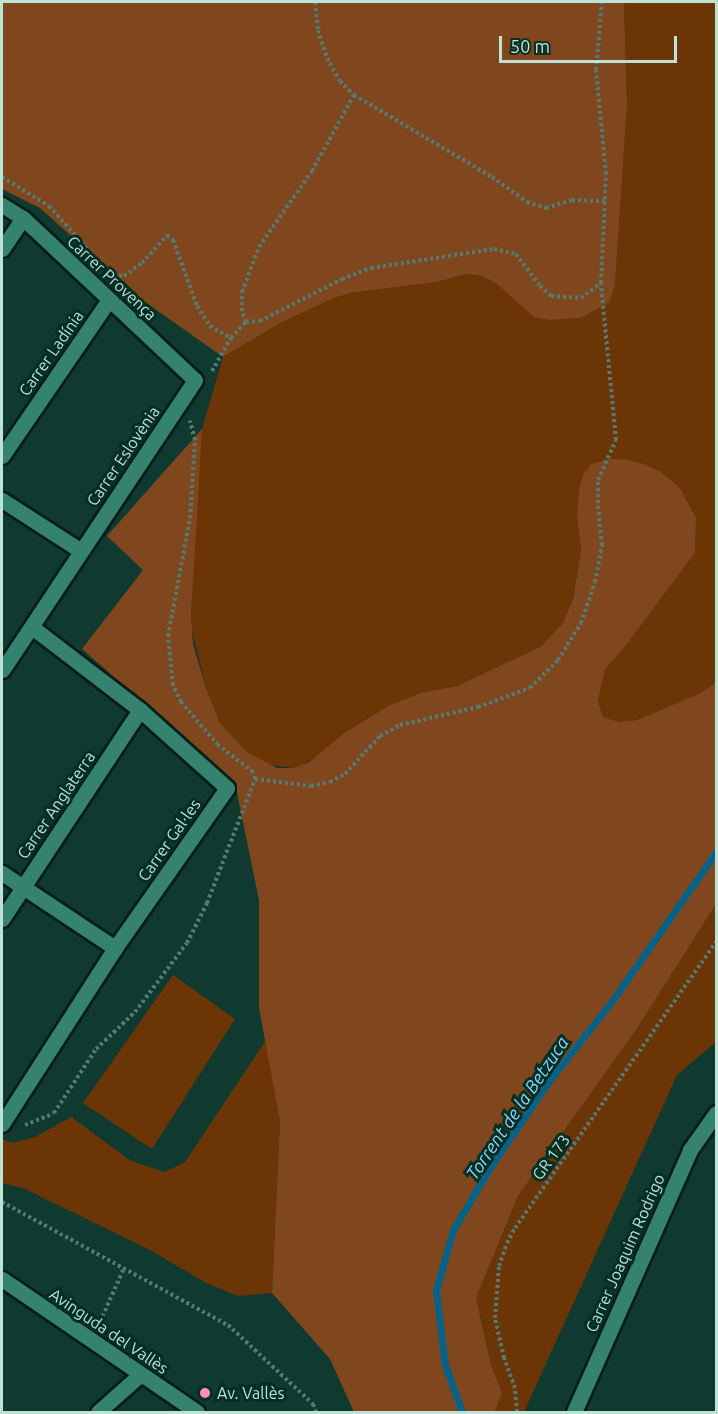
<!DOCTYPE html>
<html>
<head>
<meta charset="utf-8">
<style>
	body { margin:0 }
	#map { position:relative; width:718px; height:1414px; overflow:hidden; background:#10392f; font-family:Ubuntu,sans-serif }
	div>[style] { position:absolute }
	.green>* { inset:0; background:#6c3506 }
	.forest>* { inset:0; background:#80471e }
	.stream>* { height:7px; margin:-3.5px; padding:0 3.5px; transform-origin:3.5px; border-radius:3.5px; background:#066286 }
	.path>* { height:4px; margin-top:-2px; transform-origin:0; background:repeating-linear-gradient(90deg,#557b71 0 3px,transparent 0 6px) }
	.roads { filter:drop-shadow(2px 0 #061e18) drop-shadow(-2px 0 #061e18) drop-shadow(0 2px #061e18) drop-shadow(0 -2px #061e18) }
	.minor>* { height:15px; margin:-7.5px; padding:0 7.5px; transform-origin:7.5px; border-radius:7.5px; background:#35826e }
	.dots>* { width:16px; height:16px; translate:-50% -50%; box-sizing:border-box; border:3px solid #042f25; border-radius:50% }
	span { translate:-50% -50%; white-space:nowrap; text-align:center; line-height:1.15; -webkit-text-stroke:6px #042f25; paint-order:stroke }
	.street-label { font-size:16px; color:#bfe2d7 }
	.poi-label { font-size:16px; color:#bfe2d7 }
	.left { translate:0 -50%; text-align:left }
	.water-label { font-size:18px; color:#90d7fd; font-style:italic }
	.frame { position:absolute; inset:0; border:3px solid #bfe2d7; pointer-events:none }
	.scale { position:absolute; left:499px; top:36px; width:178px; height:27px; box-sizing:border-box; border:3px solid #bfe2d7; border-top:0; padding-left:8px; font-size:18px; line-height:21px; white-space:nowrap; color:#bfe2d7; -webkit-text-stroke:4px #042f25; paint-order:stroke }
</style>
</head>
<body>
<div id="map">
	<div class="green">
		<i style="clip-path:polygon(624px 2px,716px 2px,716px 682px,701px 693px,637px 720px,619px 722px,603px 717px,598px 701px,605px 669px,627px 644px,695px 553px,696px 518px,680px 488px,660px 471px,644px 464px,628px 460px,599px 461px,582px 477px,577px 517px,581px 550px,571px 608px,563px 623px,540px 647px,457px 686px,420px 693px,390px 705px,344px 733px,318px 755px,302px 765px,294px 768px,269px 765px,248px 753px,220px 723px,206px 688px,191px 627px,195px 518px,202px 429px,223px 357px,282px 322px,334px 298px,350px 293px,437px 282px,466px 274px,482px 276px,497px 284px,550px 320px,581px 318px,610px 302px,615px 285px,627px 105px)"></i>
		<i style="clip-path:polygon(716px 904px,716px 1042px,677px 1075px,524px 1412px,495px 1412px,502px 1393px,491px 1365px,476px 1298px,518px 1196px,638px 1027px)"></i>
		<i style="clip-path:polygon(173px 975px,235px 1019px,152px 1149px,83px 1103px)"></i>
		<i style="clip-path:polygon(266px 1040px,280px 1121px,272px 1293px,238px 1296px,208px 1284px,150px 1250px,23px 1188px,2px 1183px,2px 1139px,13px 1143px,35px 1137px,71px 1117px,131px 1161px,165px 1172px,185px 1162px)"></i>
	</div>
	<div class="forest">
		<i style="clip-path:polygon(2px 2px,624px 2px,627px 105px,615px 285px,610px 302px,581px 318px,550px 320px,534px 317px,497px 284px,482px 276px,466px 274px,437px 282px,350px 293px,334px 298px,282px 322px,223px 357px,141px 299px,40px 208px,2px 189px)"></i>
		<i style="clip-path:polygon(202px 429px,191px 617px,193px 644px,206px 688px,220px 723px,248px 753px,277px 768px,294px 768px,309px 762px,344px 733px,390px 705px,420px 693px,457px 686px,540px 647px,563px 623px,573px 599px,581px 550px,577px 517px,579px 492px,582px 477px,591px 464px,609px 459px,628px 460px,644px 464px,660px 471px,680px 488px,696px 518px,695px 553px,627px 644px,605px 669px,598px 701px,603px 717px,619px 722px,637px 720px,701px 693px,716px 682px,716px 904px,638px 1027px,518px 1196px,476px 1298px,491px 1365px,502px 1393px,495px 1412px,354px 1412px,330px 1359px,272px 1293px,280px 1121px,259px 1008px,259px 900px,235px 783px,82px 649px,143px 570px,107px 536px)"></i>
	</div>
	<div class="stream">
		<i style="left:462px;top:1412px;width:50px;rotate:-109.9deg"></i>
		<i style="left:445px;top:1365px;width:76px;rotate:-96.8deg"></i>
		<i style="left:436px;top:1290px;width:62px;rotate:-74.2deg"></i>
		<i style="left:453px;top:1230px;width:74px;rotate:-59.3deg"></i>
		<i style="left:491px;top:1166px;width:103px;rotate:-55.7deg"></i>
		<i style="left:549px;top:1081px;width:102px;rotate:-51.8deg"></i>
		<i style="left:612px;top:1001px;width:182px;rotate:-55.1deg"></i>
	</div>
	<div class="path">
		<i style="left:315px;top:2px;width:28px;rotate:84deg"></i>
		<i style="left:318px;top:30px;width:29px;rotate:72deg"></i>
		<i style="left:327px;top:58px;width:26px;rotate:61deg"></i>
		<i style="left:340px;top:81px;width:20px;rotate:45deg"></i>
		<i style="left:354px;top:95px;width:161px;rotate:30.7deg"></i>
		<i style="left:492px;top:177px;width:43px;rotate:35.5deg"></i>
		<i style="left:527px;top:202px;width:20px;rotate:18deg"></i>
		<i style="left:546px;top:208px;width:27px;rotate:-17deg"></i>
		<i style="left:572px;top:200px;width:34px;rotate:2deg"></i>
		<i style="left:2px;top:177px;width:55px;rotate:31.7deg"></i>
		<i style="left:49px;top:206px;width:63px;rotate:48.2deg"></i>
		<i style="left:113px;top:275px;width:11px;rotate:5deg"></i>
		<i style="left:124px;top:276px;width:22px;rotate:-36deg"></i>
		<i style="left:142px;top:263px;width:38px;rotate:-48deg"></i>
		<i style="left:167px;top:235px;width:8px;rotate:40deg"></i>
		<i style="left:173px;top:240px;width:70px;rotate:70deg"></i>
		<i style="left:197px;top:306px;width:24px;rotate:57deg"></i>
		<i style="left:210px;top:326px;width:24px;rotate:30deg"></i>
		<i style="left:246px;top:322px;width:12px;rotate:-110deg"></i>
		<i style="left:242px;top:311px;width:19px;rotate:-90deg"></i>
		<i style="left:242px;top:292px;width:48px;rotate:-69.3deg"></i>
		<i style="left:259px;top:247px;width:93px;rotate:-55.1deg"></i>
		<i style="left:312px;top:171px;width:87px;rotate:-61.1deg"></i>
		<i style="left:212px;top:371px;width:38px;rotate:-60deg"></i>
		<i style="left:231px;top:338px;width:22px;rotate:-47deg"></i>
		<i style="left:246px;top:322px;width:14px;rotate:-4deg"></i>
		<i style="left:260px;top:321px;width:92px;rotate:-27.1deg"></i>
		<i style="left:342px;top:279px;width:31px;rotate:-21deg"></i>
		<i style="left:371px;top:268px;width:124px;rotate:-8.8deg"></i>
		<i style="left:494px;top:249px;width:23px;rotate:13deg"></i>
		<i style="left:516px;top:254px;width:40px;rotate:53deg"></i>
		<i style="left:540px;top:286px;width:15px;rotate:42deg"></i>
		<i style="left:551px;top:296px;width:30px;rotate:4deg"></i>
		<i style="left:581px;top:298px;width:25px;rotate:-37deg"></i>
		<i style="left:255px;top:779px;width:56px;rotate:7.1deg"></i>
		<i style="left:311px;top:786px;width:19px;rotate:-12deg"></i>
		<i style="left:330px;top:782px;width:17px;rotate:-28deg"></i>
		<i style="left:345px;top:774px;width:52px;rotate:-47.4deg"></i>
		<i style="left:380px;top:736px;width:23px;rotate:-29deg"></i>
		<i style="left:400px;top:725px;width:80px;rotate:-13deg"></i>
		<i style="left:478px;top:707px;width:55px;rotate:-20.1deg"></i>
		<i style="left:530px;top:688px;width:40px;rotate:-45deg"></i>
		<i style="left:558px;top:660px;width:44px;rotate:-58.1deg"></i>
		<i style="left:581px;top:623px;width:43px;rotate:-71.1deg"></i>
		<i style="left:595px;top:582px;width:38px;rotate:-79deg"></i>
		<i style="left:602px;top:545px;width:36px;rotate:-96deg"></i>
		<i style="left:598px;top:509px;width:29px;rotate:-90deg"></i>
		<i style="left:598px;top:480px;width:44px;rotate:-65.8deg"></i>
		<i style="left:616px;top:440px;width:158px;rotate:-95.5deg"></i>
		<i style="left:601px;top:283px;width:109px;rotate:-87.4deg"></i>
		<i style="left:606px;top:174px;width:104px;rotate:-95.5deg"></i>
		<i style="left:596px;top:70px;width:68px;rotate:-85deg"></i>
		<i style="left:25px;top:1125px;width:31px;rotate:-22deg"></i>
		<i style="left:54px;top:1113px;width:77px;rotate:-56.7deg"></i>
		<i style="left:96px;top:1049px;width:54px;rotate:-43.5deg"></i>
		<i style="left:135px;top:1012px;width:86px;rotate:-53deg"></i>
		<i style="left:187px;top:943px;width:45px;rotate:-63.4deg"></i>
		<i style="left:207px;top:903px;width:133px;rotate:-68.8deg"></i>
		<i style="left:255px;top:779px;width:7px;rotate:-106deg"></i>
		<i style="left:253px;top:772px;width:44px;rotate:-142.4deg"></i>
		<i style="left:218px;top:745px;width:57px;rotate:-130.7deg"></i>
		<i style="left:181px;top:702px;width:19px;rotate:-115deg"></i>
		<i style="left:173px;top:685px;width:49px;rotate:-95.8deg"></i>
		<i style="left:168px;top:636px;width:120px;rotate:-79.4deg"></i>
		<i style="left:190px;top:518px;width:78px;rotate:-86.3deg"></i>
		<i style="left:195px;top:440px;width:20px;rotate:-105deg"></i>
		<i style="left:2px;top:1202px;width:257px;rotate:28.6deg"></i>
		<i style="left:228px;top:1325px;width:116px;rotate:42.9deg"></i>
		<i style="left:313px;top:1404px;width:9px;rotate:69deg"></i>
		<i style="left:100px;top:1322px;width:59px;rotate:-66deg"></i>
		<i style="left:517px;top:1412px;width:24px;rotate:-95deg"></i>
		<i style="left:515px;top:1388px;width:32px;rotate:-110deg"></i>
		<i style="left:504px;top:1358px;width:41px;rotate:-102.7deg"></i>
		<i style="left:495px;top:1318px;width:52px;rotate:-85.6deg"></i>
		<i style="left:499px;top:1266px;width:24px;rotate:-71deg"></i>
		<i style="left:507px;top:1243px;width:17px;rotate:-62deg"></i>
		<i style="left:515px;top:1228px;width:350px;rotate:-54.9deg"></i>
	</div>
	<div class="roads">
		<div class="minor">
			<i style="left:2px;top:205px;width:25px;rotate:32deg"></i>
			<i style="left:23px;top:218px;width:236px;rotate:43.3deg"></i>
			<i style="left:195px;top:380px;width:348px;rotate:123.6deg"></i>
			<i style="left:2px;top:249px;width:37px;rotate:-56deg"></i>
			<i style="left:2px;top:456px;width:189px;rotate:-55.6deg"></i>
			<i style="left:2px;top:500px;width:94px;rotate:32.8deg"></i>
			<i style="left:2px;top:873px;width:136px;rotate:33.6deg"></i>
			<i style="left:2px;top:919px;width:250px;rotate:-56.6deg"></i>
			<i style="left:2px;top:1124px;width:209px;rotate:-57.3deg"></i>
			<i style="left:115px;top:948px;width:195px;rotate:-55deg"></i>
			<i style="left:227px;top:788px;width:117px;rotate:-138.1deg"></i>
			<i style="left:140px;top:710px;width:136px;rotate:-142.5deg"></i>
			<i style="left:2px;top:1279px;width:236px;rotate:34.3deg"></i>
			<i style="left:98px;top:1412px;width:57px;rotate:-41.5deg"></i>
			<i style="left:574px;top:1412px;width:287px;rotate:-66.1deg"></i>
			<i style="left:690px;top:1150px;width:45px;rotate:-54.9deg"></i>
		</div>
	</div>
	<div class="dots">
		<i style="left:205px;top:1393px;background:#fd8ebf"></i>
	</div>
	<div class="street-label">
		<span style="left:112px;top:278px;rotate:43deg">Carrer Provença</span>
		<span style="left:51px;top:353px;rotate:-55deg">Carrer Ladínia</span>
		<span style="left:123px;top:456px;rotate:-56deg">Carrer Eslovènia</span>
		<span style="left:56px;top:805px;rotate:-56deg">Carrer Anglaterra</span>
		<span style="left:169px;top:840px;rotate:-55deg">Carrer Gal·les</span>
		<span style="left:551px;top:1157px;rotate:-54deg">GR 173</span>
		<span style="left:625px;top:1253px;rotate:-66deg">Carrer Joaquim Rodrigo</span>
		<span style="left:109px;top:1331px;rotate:34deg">Avinguda del Vallès</span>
	</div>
	<div class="poi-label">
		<span class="left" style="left:217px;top:1393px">Av. Vallès</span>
	</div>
	<div class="water-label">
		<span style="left:517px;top:1108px;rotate:-56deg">Torrent de la Betzuca</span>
	</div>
	<div class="frame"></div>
	<div class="scale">50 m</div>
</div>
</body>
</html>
